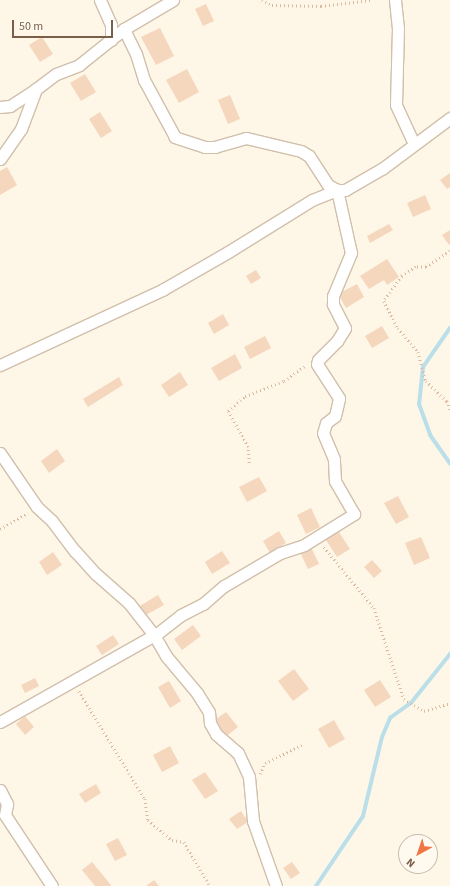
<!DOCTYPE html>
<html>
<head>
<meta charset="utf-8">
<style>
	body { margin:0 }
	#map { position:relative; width:450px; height:886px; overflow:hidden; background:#fef6e7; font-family:"Source Sans 3",sans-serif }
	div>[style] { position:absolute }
	.stream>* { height:4px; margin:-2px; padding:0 2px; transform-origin:2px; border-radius:2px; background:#badfe9 }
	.building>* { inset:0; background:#f5d7bd }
	.path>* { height:2.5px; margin-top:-1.25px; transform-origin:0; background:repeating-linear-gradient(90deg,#dbba9f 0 1px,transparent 0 4px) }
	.roads { filter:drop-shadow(1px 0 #d1bfab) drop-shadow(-1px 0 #d1bfab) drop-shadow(0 1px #d1bfab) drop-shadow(0 -1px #d1bfab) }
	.minor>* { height:11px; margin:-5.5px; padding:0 5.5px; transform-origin:5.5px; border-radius:5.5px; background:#fff }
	span { translate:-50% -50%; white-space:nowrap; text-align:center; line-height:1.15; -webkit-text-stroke:3px #fffaef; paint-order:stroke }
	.north { position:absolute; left:398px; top:834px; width:40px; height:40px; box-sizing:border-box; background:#fffaef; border:1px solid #cabcad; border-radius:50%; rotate:220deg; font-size:11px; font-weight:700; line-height:16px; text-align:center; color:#7a5e49 }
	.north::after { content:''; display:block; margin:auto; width:14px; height:18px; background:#ef7645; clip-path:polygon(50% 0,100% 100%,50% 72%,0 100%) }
	.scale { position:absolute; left:12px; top:20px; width:101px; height:18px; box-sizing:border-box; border:2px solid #7a5e49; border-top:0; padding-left:5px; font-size:12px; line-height:14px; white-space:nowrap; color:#7a5e49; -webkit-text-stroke:3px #fffaef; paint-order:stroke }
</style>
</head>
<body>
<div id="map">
	<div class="stream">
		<i style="left:450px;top:328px;width:47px;rotate:124.7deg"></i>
		<i style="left:423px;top:367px;width:37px;rotate:96deg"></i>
		<i style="left:419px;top:404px;width:33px;rotate:70deg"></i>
		<i style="left:430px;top:435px;width:35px;rotate:55deg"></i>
		<i style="left:316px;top:886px;width:84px;rotate:-56.1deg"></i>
		<i style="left:363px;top:816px;width:81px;rotate:-76.5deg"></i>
		<i style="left:382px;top:737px;width:21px;rotate:-67deg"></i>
		<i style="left:390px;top:718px;width:26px;rotate:-36deg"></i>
		<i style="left:411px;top:703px;width:63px;rotate:-51.5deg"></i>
	</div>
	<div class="building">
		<i style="clip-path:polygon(206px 4px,214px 21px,203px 26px,195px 9px)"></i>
		<i style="clip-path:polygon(160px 28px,174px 56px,156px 65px,141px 37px)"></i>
		<i style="clip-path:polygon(42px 37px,53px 54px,40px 62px,29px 45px)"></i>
		<i style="clip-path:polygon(187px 69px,199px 92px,179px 103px,166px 80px)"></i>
		<i style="clip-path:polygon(85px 74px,96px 92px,81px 101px,70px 83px)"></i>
		<i style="clip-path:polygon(230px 95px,240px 119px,228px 124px,218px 100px)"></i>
		<i style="clip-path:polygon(100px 112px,112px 131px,101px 138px,89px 119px)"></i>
		<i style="clip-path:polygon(7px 167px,17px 185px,0 195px,0 171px)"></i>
		<i style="clip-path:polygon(450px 173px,450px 187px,447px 189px,440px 180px)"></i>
		<i style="clip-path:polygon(425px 195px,431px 209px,413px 217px,407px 203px)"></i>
		<i style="clip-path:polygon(389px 224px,393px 230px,370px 243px,367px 236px)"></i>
		<i style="clip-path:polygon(450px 230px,450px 244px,449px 245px,442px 235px)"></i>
		<i style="clip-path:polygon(387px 259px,399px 277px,387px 285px,384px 280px,369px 289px,360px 276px)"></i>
		<i style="clip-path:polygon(256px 270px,261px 278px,251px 284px,246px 276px)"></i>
		<i style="clip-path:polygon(357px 284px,364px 297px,346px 308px,338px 294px)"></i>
		<i style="clip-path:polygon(223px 314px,229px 325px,214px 334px,208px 323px)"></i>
		<i style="clip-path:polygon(382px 326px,389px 338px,372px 348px,365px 336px)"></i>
		<i style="clip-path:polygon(265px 336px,271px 348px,250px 359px,244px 347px)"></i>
		<i style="clip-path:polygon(235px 354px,242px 368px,219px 381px,211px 368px)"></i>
		<i style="clip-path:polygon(180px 372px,188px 385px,169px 397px,161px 385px)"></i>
		<i style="clip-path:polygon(119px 377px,123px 385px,88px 407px,83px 399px)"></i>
		<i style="clip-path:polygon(57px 449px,65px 461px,49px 473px,41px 461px)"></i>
		<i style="clip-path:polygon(259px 477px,267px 491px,247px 502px,239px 487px)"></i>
		<i style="clip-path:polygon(398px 496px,409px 517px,396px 524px,384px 503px)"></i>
		<i style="clip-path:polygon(311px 508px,320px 527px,306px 534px,297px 515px)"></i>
		<i style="clip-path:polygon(337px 529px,350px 549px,337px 557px,324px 537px)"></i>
		<i style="clip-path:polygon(279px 531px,286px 543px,270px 553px,263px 541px)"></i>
		<i style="clip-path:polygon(421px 537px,430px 558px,414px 565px,405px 543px)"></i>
		<i style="clip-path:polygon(310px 545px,319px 564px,308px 569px,299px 550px)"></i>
		<i style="clip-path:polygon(222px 551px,230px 563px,212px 574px,205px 562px)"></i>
		<i style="clip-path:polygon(53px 552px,62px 565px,47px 575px,39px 562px)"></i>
		<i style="clip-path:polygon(372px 560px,382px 571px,374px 578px,364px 567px)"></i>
		<i style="clip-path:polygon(158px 595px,164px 605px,144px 616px,138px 607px)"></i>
		<i style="clip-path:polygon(193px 625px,201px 636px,182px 650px,174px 639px)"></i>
		<i style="clip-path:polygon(113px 635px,119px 644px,102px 655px,96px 646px)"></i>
		<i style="clip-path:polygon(294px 669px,309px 689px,293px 701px,278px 681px)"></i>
		<i style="clip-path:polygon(35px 678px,39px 686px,25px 693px,21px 685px)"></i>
		<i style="clip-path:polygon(380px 680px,391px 697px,375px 707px,364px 690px)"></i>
		<i style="clip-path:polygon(169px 681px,181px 701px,170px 708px,158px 687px)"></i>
		<i style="clip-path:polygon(226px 712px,238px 727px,224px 738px,212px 722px)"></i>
		<i style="clip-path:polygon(25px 716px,34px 727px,25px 735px,16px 724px)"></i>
		<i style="clip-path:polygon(334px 720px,345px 739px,329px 748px,318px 729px)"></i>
		<i style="clip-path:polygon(170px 746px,179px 763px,162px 772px,153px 755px)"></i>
		<i style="clip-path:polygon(205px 772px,218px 791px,205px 799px,192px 780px)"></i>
		<i style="clip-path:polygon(96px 784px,101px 793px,85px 803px,79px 794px)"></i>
		<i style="clip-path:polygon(241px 811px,248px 822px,237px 829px,229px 819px)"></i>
		<i style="clip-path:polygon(118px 838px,127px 855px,115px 861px,106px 844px)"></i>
		<i style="clip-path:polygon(92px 862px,111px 885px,110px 886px,95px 886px,82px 870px)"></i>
		<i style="clip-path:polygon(292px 862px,300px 873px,291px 879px,283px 868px)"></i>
		<i style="clip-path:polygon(154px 880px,159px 886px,146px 886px)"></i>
	</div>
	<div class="path">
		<i style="left:262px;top:0;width:11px;rotate:27deg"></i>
		<i style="left:272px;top:5px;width:49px;rotate:1.2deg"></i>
		<i style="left:321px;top:6px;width:50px;rotate:-6.8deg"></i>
		<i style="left:450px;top:251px;width:29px;rotate:146deg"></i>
		<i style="left:426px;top:267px;width:10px;rotate:180deg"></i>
		<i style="left:416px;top:267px;width:17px;rotate:147deg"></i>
		<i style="left:402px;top:276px;width:31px;rotate:126deg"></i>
		<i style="left:384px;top:301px;width:30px;rotate:63deg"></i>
		<i style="left:398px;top:328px;width:31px;rotate:50deg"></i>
		<i style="left:418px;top:352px;width:30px;rotate:75deg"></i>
		<i style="left:426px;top:381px;width:29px;rotate:44deg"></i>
		<i style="left:447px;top:401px;width:9px;rotate:69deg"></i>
		<i style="left:249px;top:463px;width:16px;rotate:-94deg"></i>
		<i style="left:248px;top:447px;width:41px;rotate:-119.1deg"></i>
		<i style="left:228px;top:411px;width:23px;rotate:-41deg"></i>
		<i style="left:245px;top:396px;width:42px;rotate:-21deg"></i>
		<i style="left:284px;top:381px;width:27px;rotate:-36deg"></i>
		<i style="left:0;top:529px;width:32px;rotate:-30deg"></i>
		<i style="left:324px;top:547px;width:79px;rotate:50.7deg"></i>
		<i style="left:374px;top:608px;width:96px;rotate:71.8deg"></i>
		<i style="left:404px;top:699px;width:23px;rotate:31deg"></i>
		<i style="left:424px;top:711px;width:27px;rotate:-17deg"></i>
		<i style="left:79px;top:691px;width:127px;rotate:58.6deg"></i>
		<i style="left:145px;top:799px;width:21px;rotate:82deg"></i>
		<i style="left:148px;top:820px;width:31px;rotate:40deg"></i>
		<i style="left:172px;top:840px;width:12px;rotate:9deg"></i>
		<i style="left:184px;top:842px;width:51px;rotate:59.4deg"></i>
		<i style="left:260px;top:774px;width:12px;rotate:-66deg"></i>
		<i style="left:265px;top:763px;width:43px;rotate:-26deg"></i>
	</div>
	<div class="roads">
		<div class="minor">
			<i style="left:100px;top:0;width:27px;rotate:66deg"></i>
			<i style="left:111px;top:25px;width:15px;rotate:90deg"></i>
			<i style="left:395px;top:0;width:28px;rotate:84deg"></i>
			<i style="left:398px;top:28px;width:77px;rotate:91.5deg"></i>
			<i style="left:396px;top:105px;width:43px;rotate:65.2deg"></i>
			<i style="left:0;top:107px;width:10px;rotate:-6deg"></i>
			<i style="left:10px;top:106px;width:31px;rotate:-33deg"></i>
			<i style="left:0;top:159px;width:37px;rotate:-55deg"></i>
			<i style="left:21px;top:129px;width:43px;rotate:-69.4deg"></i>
			<i style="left:36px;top:89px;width:25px;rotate:-37deg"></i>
			<i style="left:56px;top:74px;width:25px;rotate:-21deg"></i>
			<i style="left:79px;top:65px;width:58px;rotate:-38.7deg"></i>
			<i style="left:124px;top:29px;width:57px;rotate:-30.6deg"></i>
			<i style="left:0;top:365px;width:179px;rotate:-24.8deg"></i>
			<i style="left:162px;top:290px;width:76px;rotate:-29.9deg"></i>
			<i style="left:228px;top:252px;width:99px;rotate:-31.8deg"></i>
			<i style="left:312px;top:200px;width:27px;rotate:-22deg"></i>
			<i style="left:337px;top:190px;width:8px"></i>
			<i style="left:345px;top:190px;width:44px;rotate:-30.1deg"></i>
			<i style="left:383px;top:168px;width:84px;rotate:-36.7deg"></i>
			<i style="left:0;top:453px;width:65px;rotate:55.6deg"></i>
			<i style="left:37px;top:507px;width:21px;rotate:43deg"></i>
			<i style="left:52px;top:521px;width:38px;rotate:53deg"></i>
			<i style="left:75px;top:551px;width:31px;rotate:48deg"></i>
			<i style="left:96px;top:574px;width:44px;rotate:41.3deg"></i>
			<i style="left:129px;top:603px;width:41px;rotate:52deg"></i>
			<i style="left:154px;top:635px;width:24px;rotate:60deg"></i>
			<i style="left:166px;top:656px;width:48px;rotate:50deg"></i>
			<i style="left:197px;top:693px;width:22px;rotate:58deg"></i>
			<i style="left:209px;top:712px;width:11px;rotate:85deg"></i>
			<i style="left:210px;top:723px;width:13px;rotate:61deg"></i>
			<i style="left:216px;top:734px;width:29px;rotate:41deg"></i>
			<i style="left:238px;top:753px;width:26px;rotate:65deg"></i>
			<i style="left:249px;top:777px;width:44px;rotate:84.8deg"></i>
			<i style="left:253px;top:821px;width:69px;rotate:70.5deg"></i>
			<i style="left:0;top:722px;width:181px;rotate:-29.4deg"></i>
			<i style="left:158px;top:633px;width:29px;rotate:-38deg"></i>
			<i style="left:181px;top:615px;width:25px;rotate:-27deg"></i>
			<i style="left:203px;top:604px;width:28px;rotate:-41deg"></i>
			<i style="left:224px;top:586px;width:65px;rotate:-30.5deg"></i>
			<i style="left:280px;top:553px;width:25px;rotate:-18deg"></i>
			<i style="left:304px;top:545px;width:59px;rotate:-31.8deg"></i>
			<i style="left:354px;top:514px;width:38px;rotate:-120deg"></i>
			<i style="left:335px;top:481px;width:22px;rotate:-93deg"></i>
			<i style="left:334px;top:459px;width:28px;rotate:-113deg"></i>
			<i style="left:323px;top:433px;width:10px;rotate:-73deg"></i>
			<i style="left:326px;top:423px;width:11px;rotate:-38deg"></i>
			<i style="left:335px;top:416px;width:18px;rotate:-77deg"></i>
			<i style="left:339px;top:398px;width:40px;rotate:-122.9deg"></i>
			<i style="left:317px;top:364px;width:4px;rotate:-76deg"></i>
			<i style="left:318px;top:360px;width:27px;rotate:-45deg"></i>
			<i style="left:337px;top:341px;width:15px;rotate:-58deg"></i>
			<i style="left:345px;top:328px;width:27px;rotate:-117deg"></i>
			<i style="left:333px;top:304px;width:8px;rotate:-90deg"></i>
			<i style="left:333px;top:296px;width:47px;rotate:-67.3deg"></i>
			<i style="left:351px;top:253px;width:65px;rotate:-102.5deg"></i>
			<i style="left:337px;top:190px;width:10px;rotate:-151deg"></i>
			<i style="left:328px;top:185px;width:35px;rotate:-123deg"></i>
			<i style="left:309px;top:156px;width:9px;rotate:-148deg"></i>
			<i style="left:301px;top:151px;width:57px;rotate:-166.7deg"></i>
			<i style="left:246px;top:138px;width:32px;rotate:164deg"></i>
			<i style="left:215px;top:147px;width:10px;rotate:180deg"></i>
			<i style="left:205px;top:147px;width:32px;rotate:-162deg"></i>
			<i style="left:175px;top:137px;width:65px;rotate:-118.5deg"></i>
			<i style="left:144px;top:80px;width:27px;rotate:-107deg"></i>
			<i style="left:136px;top:54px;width:28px;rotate:-116deg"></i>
			<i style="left:0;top:790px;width:16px;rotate:63deg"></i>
			<i style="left:7px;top:804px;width:11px;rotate:100deg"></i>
			<i style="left:5px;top:815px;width:85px;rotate:56.5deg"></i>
		</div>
	</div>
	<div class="north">N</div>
	<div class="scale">50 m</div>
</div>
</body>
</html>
